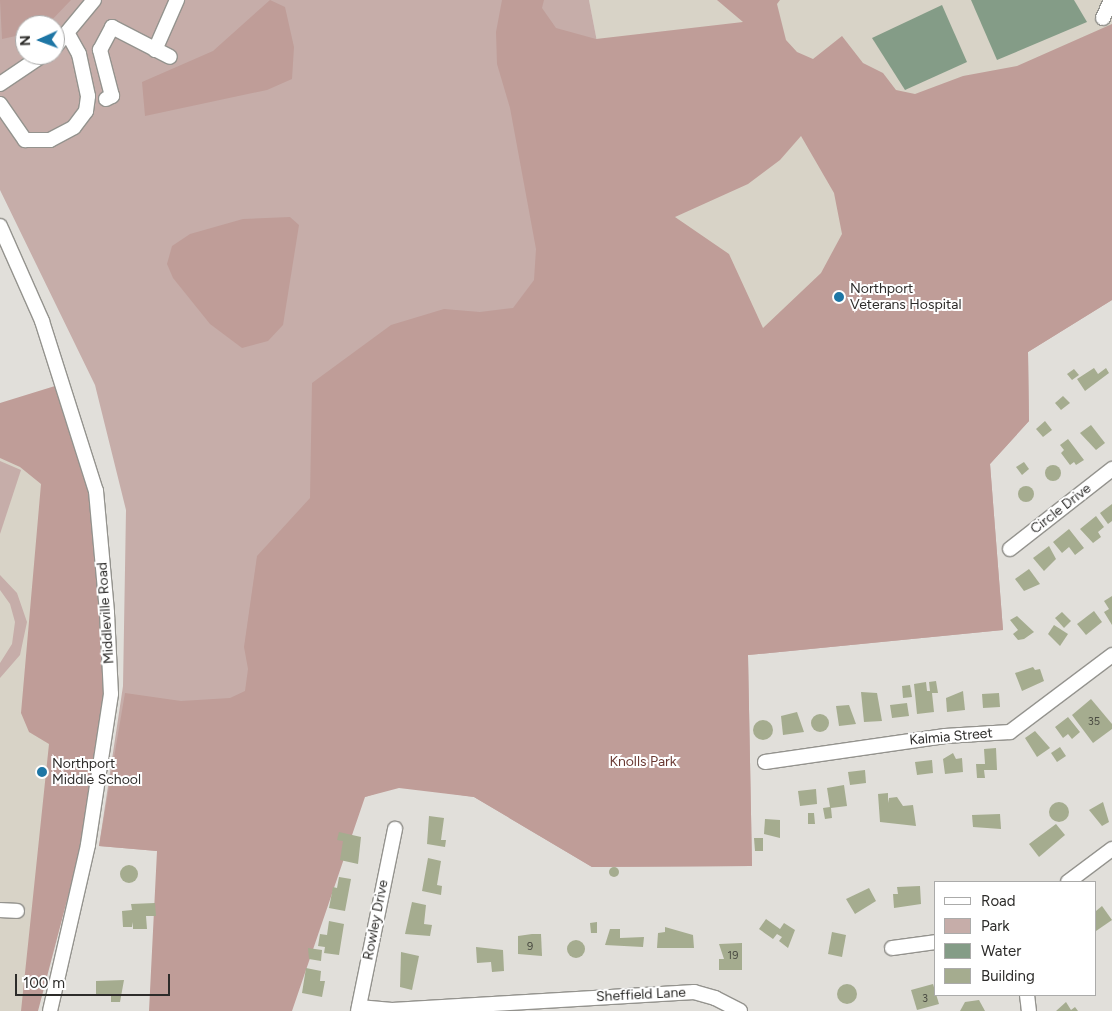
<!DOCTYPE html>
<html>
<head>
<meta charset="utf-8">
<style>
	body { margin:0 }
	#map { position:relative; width:1112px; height:1011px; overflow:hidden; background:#e1dfda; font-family:Figtree,sans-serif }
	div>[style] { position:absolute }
	.built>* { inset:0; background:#d8d3c7 }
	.green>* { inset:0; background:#c6ada9 }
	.forest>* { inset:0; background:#bf9d98 }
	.water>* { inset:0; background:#849c87 }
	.building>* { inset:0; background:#a5ac8f }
	.round { border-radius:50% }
	.roads { filter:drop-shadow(1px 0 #94938e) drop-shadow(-1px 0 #94938e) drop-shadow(0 1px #94938e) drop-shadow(0 -1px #94938e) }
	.minor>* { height:14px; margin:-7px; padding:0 7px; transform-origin:7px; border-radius:7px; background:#fff }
	.dots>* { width:14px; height:14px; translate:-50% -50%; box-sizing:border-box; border:2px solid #fff; border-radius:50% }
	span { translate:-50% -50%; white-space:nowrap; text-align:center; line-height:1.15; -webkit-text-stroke:4px #fff; paint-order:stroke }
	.number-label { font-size:11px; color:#4b4c43 }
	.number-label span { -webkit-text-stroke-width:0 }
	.poi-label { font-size:14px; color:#2d2c2a }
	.left { translate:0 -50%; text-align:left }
	.street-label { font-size:14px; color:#2d2c2a }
	.park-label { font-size:14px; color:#6a3932 }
	.legend { position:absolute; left:934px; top:881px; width:162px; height:115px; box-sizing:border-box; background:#fff; border:1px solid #ababaa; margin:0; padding:6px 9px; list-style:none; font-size:15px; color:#2d2c2a }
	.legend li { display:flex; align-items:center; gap:10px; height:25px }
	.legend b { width:25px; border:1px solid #ababaa }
	.north { position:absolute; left:15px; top:15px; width:50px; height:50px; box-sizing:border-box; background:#fff; border:1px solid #ababaa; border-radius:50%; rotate:268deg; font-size:14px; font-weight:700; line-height:20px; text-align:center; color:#2d2c2a }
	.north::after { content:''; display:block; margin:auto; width:18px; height:22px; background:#1e76a5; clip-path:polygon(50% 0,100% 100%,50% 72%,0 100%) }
	.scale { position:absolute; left:15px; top:974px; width:155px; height:22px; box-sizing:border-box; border:2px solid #2d2c2a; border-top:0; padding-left:6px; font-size:15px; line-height:18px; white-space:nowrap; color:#2d2c2a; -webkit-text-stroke:4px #fff; paint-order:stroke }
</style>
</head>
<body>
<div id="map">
	<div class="built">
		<i style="clip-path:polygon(589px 0,1112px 0,1112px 250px,701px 583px)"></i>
		<i style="clip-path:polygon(0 407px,70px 452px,34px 1011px,0 1011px)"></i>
	</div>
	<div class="green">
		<i style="clip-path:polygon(evenodd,0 0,589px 0,701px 582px,1012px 308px,1112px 300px,1028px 352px,1029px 421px,990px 464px,1003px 630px,748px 655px,752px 866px,592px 867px,474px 797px,399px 786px,291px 821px,157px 851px,99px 846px,123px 686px,126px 510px,95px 385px,0 190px,0 0,25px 25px,55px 25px,55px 55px,25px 55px,25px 25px)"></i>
		<i style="clip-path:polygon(0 461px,21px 470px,0 534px)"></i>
		<i style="clip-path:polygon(0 575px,17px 593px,27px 622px,20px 655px,0 678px,0 663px,12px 644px,15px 622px,10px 604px,0 590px)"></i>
	</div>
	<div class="forest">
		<i style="clip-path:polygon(0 0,71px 0,47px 25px,25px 25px,25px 34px,2px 39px)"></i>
		<i style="clip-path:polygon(270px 0,285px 7px,294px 47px,292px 79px,267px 90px,145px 116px,142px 82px,213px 51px)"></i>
		<i style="clip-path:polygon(evenodd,502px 0,544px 0,542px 8px,556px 28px,596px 39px,743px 22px,717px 0,780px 0,777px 4px,786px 40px,797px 52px,813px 59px,842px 36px,863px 63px,883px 73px,896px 90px,915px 94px,963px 76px,1017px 66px,1112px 24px,1112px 300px,1028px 352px,1029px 421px,990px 464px,1003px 630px,748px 655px,752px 866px,592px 867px,474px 797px,399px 788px,365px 797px,292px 1011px,149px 1011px,157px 851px,99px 846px,125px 693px,181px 701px,230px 698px,245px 691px,248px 669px,244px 647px,257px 556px,310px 498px,312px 383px,391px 325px,444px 309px,480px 312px,513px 308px,534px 280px,536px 249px,510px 108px,497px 64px,496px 32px,502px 0,801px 136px,834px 193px,842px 234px,821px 273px,763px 328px,729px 254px,675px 217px,748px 184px,780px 160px,801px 136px)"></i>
		<i style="clip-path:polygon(290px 217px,299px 225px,283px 325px,268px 341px,242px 348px,210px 324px,173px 278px,167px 264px,172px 246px,190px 234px,243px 219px)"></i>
		<i style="clip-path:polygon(55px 386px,91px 496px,104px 690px,81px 847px,38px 1011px,21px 1011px,49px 744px,29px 732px,21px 713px,41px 484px,20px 467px,0 458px,0 403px)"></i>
	</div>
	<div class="water">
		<i style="clip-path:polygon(971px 0,1074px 0,1087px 22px,997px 60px)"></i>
		<i style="clip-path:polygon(942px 5px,967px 62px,905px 90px,872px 38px)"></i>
	</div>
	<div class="building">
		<i style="clip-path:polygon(1094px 368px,1098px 374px,1106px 368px,1109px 373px,1085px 391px,1077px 379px)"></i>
		<i style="clip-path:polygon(1074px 369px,1079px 375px,1072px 380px,1067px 374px)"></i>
		<i style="clip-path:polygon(1063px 396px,1070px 403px,1061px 410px,1055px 403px)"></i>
		<i style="clip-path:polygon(1045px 421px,1052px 430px,1043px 437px,1036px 429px)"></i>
		<i style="clip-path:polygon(1091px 425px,1105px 443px,1096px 450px,1080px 433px)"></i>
		<i style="clip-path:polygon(1068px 439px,1084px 460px,1076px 465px,1074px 462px,1070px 465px,1061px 453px,1064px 450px,1060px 445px)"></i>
		<i style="clip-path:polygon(1024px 462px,1029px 469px,1022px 475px,1016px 467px)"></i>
		<i class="round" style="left:1045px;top:465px;width:16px;height:16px"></i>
		<i class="round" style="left:1018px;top:486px;width:16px;height:16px"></i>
		<i style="clip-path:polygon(1112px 504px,1112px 521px,1108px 524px,1100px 513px)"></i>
		<i style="clip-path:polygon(1096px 516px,1104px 527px,1098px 532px,1101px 537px,1093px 543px,1080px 529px)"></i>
		<i style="clip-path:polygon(1069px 529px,1084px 548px,1075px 555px,1069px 547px,1062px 553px,1053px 542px)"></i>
		<i style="clip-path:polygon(1049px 546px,1056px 559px,1044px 571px,1033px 558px)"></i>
		<i style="clip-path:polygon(1029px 569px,1040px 584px,1024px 591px,1015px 579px)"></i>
		<i style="clip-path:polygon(1112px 596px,1112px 625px,1104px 612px,1109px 609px,1104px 601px)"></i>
		<i style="clip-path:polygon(1094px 611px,1102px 622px,1086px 635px,1077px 624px)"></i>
		<i style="clip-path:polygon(1062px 612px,1071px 621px,1064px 628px,1055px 618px)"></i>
		<i style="clip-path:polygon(1017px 616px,1034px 632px,1024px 639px,1018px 640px,1013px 634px,1018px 630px,1010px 620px)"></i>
		<i style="clip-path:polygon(1054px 625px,1068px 634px,1060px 646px,1048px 634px)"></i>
		<i style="clip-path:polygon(1033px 667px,1035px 670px,1040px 669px,1044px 681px,1022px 691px,1015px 673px)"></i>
		<i style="clip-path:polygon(936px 681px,938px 693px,932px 693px,934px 712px,917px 714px,914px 684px,926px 682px,927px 691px,930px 691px,929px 682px)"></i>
		<i style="clip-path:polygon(910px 685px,912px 697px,903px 698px,902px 686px)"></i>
		<i style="clip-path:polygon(963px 691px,965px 710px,947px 712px,946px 698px)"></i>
		<i style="clip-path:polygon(861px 692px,877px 693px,882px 721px,864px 722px)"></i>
		<i style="clip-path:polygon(999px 693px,1000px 707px,983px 708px,982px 694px)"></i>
		<i style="clip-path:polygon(1091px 699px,1112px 724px,1112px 729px,1093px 743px,1072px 715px)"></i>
		<i style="clip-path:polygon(907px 703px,909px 716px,892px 718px,890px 705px)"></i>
		<i style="clip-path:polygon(849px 705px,856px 724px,839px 726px,836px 706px)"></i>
		<i style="clip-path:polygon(797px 712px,804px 732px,783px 735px,781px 716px)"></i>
		<i class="round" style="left:811px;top:714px;width:18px;height:18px"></i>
		<i style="clip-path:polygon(1068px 717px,1080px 732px,1072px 739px,1068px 734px,1063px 738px,1055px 727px)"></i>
		<i class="round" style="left:753px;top:720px;width:20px;height:20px"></i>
		<i style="clip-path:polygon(1035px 731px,1050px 748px,1037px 757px,1025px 738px)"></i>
		<i style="clip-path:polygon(1060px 747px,1066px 756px,1057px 762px,1051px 753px)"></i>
		<i style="clip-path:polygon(996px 748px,997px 770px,984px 770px,985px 778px,977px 778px,976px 764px,985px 764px,984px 749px)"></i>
		<i style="clip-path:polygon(953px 753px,956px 759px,962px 758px,963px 772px,945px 774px,943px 759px)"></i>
		<i style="clip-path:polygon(932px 760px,933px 773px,917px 775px,915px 762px)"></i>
		<i style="clip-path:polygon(865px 770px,866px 783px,850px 785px,848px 772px)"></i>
		<i style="clip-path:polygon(844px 785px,847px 806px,831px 808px,832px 818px,825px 819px,823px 808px,830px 807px,827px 788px)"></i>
		<i style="clip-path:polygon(816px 789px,817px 804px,800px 806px,798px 791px)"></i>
		<i style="clip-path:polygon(888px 793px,888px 803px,889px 798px,897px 797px,903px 806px,913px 805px,916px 826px,880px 822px,878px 794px)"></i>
		<i style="clip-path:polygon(1103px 802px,1109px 822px,1102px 826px,1089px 810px)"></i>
		<i class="round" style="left:1049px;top:802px;width:20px;height:20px"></i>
		<i style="clip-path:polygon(808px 813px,814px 813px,815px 824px,808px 824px)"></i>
		<i style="clip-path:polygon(1000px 814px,1001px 829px,973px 827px,972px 815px)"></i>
		<i style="clip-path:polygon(429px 816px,444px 818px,441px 840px,446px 840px,445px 847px,427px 844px)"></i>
		<i style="clip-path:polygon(765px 819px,780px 820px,780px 838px,764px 834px)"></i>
		<i style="clip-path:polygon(1056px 824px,1065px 835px,1039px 857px,1029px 844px)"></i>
		<i style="clip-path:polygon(339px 832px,361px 837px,358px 864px,340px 860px,343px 841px,337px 840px)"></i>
		<i style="clip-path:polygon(754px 838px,763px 838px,763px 851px,755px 851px)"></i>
		<i style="clip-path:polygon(428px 858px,441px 861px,437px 885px,442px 886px,441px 895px,422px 891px)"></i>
		<i class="round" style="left:120px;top:865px;width:18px;height:18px"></i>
		<i class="round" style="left:609px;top:867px;width:10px;height:10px"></i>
		<i style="clip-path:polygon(339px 877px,351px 879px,345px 911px,329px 908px,333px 887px,337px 888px)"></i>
		<i style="clip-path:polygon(920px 886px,921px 904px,894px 908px,893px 894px,898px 894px,897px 887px)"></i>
		<i style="clip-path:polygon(869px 888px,876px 901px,855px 914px,846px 899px)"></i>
		<i style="clip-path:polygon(412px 902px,426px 905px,424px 924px,432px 925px,430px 936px,405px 934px)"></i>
		<i style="clip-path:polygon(155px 903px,156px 916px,146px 916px,147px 929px,133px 929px,133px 922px,132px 927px,123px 927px,122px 911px,132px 910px,131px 904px)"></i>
		<i style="clip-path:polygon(1102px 906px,1112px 920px,1096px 931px,1096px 911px)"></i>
		<i style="clip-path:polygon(766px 919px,780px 929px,784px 923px,795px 930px,788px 948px,779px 941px,782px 937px,777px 934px,773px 939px,759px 929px)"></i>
		<i style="clip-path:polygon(329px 921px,344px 924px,339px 955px,324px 953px,325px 947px,318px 946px,320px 934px,327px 935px)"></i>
		<i style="clip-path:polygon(597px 922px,597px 933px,591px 933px,590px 923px)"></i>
		<i style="clip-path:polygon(665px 927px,693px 935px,694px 948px,657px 948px,658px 933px,665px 932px)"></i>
		<i style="clip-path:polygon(610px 929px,620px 929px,620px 938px,644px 937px,643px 947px,605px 945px)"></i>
		<i style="clip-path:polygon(832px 932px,846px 935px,842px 957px,828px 954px)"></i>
		<i style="clip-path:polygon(532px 934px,541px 934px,542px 956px,518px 954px,518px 936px)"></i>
		<i class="round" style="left:567px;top:940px;width:18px;height:18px"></i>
		<i style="clip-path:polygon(742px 943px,742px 970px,719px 970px,719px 959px,724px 959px,719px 944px)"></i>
		<i style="clip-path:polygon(476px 947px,503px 950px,504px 971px,492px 972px,491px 962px,477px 963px)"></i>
		<i style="clip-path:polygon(308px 948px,322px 950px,321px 961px,309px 959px)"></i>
		<i style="clip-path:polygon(401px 952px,419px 956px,412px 990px,400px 987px)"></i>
		<i style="clip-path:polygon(306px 968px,321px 971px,320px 981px,325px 981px,322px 997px,302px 993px)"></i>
		<i style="clip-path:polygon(124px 980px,120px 1002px,111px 1002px,111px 996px,96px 996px,96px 981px)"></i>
		<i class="round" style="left:837px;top:984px;width:20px;height:20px"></i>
		<i style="clip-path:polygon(933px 984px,939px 1004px,917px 1010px,911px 990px)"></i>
		<i style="clip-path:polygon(979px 1000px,985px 1011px,960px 1011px,965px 1002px)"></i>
		<i style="clip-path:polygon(1066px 1002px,1071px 1010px,1075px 1007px,1078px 1011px,1056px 1011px)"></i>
	</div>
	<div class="roads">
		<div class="minor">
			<i style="left:1103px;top:18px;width:20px;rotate:-66deg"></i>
			<i style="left:55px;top:47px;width:61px;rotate:-50.3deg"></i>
			<i style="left:155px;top:50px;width:55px;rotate:-66.3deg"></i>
			<i style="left:0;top:84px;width:52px;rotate:-34deg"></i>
			<i style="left:106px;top:99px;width:7px;rotate:-27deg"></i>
			<i style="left:112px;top:96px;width:48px;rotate:-104.6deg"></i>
			<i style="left:100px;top:50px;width:26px;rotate:-62deg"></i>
			<i style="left:112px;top:27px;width:65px;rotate:27.3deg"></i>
			<i style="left:0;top:104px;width:44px;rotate:55.2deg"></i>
			<i style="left:25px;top:140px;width:25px"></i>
			<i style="left:50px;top:140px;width:27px;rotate:-28deg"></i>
			<i style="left:74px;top:127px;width:20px;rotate:-53deg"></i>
			<i style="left:86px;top:111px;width:15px;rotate:-82deg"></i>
			<i style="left:88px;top:96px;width:43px;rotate:-102.1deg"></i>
			<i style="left:79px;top:54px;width:23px;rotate:-119deg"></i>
			<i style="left:0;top:226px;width:104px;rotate:66.1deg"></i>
			<i style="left:42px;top:321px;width:178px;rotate:72.4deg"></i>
			<i style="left:96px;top:491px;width:122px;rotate:84.8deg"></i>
			<i style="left:107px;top:613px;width:81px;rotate:87.2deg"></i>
			<i style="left:111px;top:694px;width:153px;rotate:98.7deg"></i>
			<i style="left:88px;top:845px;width:170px;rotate:102.9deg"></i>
			<i style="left:1010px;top:549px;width:130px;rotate:-38.1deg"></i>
			<i style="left:765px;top:762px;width:182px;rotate:-8.2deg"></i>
			<i style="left:945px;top:736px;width:65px;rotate:-3.5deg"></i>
			<i style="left:1010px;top:732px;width:128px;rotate:-37deg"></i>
			<i style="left:1068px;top:882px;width:55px;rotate:-36.9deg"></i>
			<i style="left:0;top:910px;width:17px;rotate:3deg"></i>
			<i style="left:892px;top:948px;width:44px;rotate:-7.8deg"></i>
			<i style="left:1027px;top:995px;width:16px;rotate:83deg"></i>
			<i style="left:359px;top:1007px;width:33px;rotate:5deg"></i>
			<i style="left:392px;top:1010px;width:303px;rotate:-3.4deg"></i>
			<i style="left:694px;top:992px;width:22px;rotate:16deg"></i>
			<i style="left:715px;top:998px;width:28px;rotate:27deg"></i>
			<i style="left:358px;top:1011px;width:186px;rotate:-78.5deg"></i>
		</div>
	</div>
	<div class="dots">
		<i style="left:839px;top:297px;background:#1e76a5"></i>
		<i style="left:42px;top:772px;background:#1e76a5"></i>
	</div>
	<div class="number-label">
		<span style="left:1094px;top:722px">35</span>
		<span style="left:530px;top:947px">9</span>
		<span style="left:733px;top:956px">19</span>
		<span style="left:925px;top:999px">3</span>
	</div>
	<div class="poi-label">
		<span class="left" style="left:850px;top:297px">Northport<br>Veterans Hospital</span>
		<span class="left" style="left:52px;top:772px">Northport<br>Middle School</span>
	</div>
	<div class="street-label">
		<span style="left:1061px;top:509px;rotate:-38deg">Circle Drive</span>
		<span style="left:106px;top:613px;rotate:-94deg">Middleville Road</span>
		<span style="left:951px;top:737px;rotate:-5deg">Kalmia Street</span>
		<span style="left:376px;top:920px;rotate:-79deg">Rowley Drive</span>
		<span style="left:641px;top:995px;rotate:-3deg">Sheffield Lane</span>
	</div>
	<div class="park-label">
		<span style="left:643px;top:762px">Knolls Park</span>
	</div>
	<ul class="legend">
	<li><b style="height:6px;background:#fff"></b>Road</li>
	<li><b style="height:14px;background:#c6ada9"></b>Park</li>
	<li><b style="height:14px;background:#849c87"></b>Water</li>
	<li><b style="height:14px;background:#a5ac8f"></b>Building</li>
	</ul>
	<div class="north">N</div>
	<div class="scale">100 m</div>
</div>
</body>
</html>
